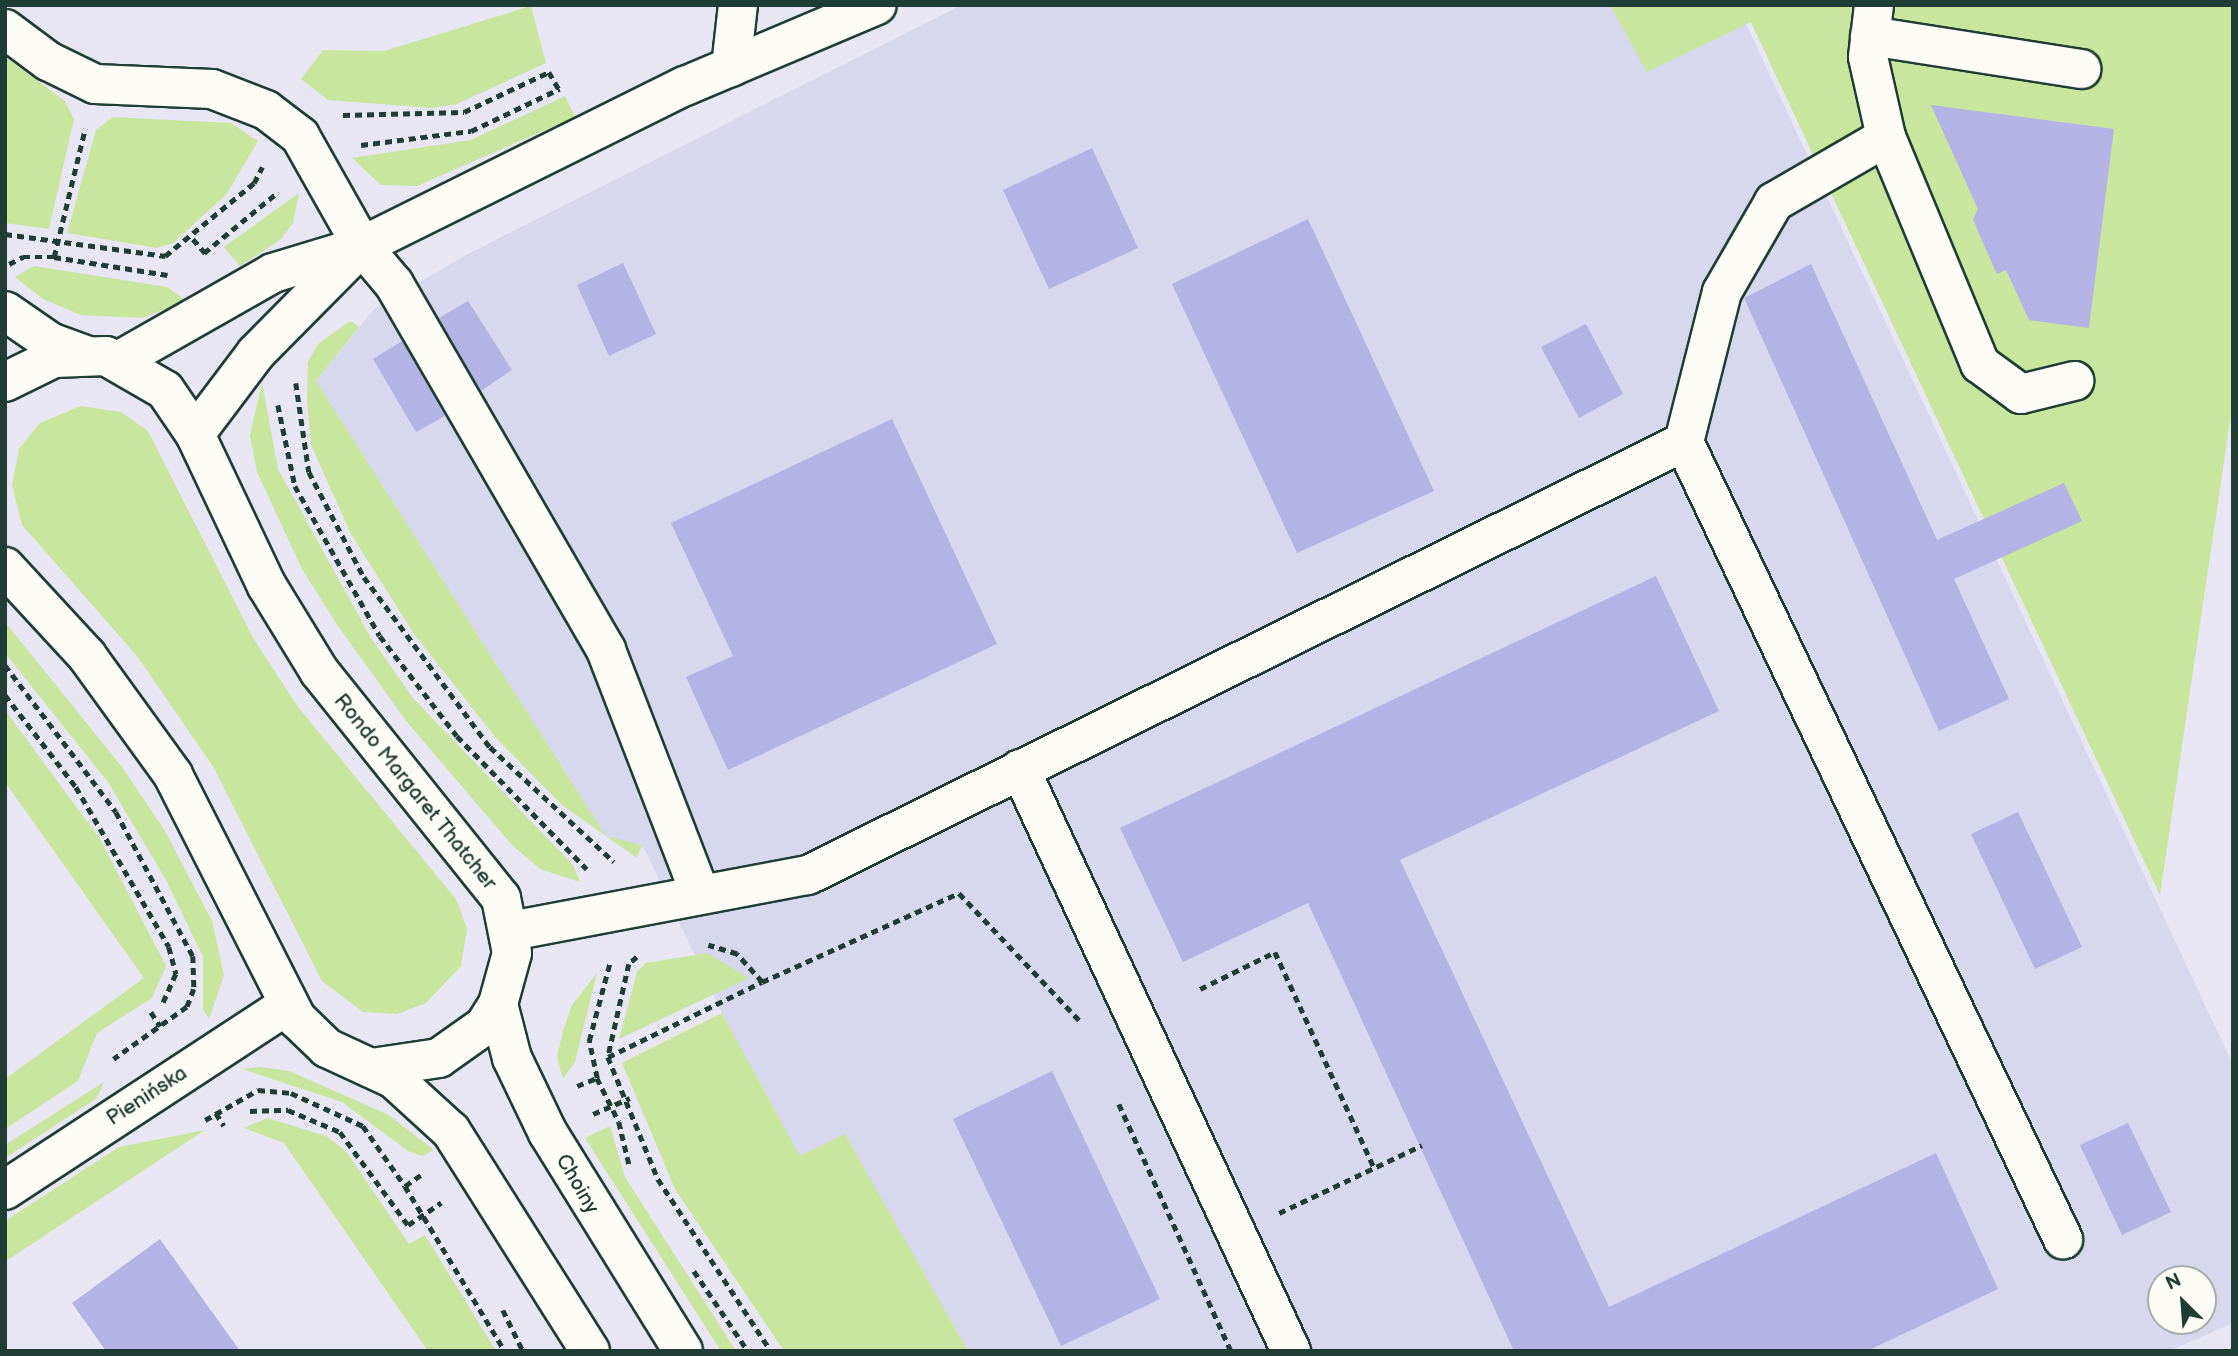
<!DOCTYPE html>
<html>
<head>
<meta charset="utf-8">
<style>
	body { margin:0 }
	#map { position:relative; width:2238px; height:1356px; overflow:hidden; background:#e7e6f2; font-family:"Balsamiq Sans",sans-serif }
	div>[style] { position:absolute }
	.built>* { inset:0; background:#d7d7ee }
	.green>* { inset:0; background:#c8e69e }
	.building>* { inset:0; background:#b3b3e5 }
	.path>* { height:4.5px; margin-top:-2.25px; transform-origin:0; background:repeating-linear-gradient(90deg,#1f3d34 0 7px,transparent 0 12px) }
	.roads { filter:drop-shadow(2px 0 #1f3d34) drop-shadow(-2px 0 #1f3d34) drop-shadow(0 2px #1f3d34) drop-shadow(0 -2px #1f3d34) }
	.minor>* { height:38px; margin:-19px; padding:0 19px; transform-origin:19px; border-radius:19px; background:#fdfcf7 }
	span { translate:-50% -50%; white-space:nowrap; text-align:center; line-height:1.15; -webkit-text-stroke:6px #fdfcf7; paint-order:stroke }
	.street-label { font-size:21px; color:#1f3d34 }
	.frame { position:absolute; inset:0; border:7px solid #1f3d34; pointer-events:none }
	.north { position:absolute; left:2147px; top:1265px; width:70px; height:70px; box-sizing:border-box; background:#fdfcf7; border:2px solid #a4b0a9; border-radius:50%; rotate:335deg; font-size:19px; font-weight:700; line-height:28px; text-align:center; color:#1f3d34 }
	.north::after { content:''; display:block; margin:auto; width:24px; height:32px; background:#1f3d34; clip-path:polygon(50% 0,100% 100%,50% 72%,0 100%) }
</style>
</head>
<body>
<div id="map">
	<div class="built">
		<i style="clip-path:polygon(evenodd,962px 5px,1737px 5px,2233px 1065px,2233px 1323px,2169px 1351px,968px 1351px,845px 1135px,800px 1156px,722px 1013px,644px 848px,606px 836px,316px 381px,374px 309px,466px 255px,962px 5px,2161px 1279px,2203px 1279px,2203px 1321px,2161px 1321px,2161px 1279px)"></i>
	</div>
	<div class="green">
		<i style="clip-path:polygon(1610px 5px,2233px 5px,2233px 401px,2160px 895px,1751px 22px,1647px 72px)"></i>
		<i style="clip-path:polygon(531px 6px,546px 63px,457px 104px,432px 108px,328px 100px,301px 79px,323px 50px,384px 51px)"></i>
		<i style="clip-path:polygon(5px 57px,65px 101px,74px 119px,49px 229px,5px 223px)"></i>
		<i style="clip-path:polygon(565px 96px,575px 117px,417px 186px,381px 185px,352px 158px,471px 140px)"></i>
		<i style="clip-path:polygon(113px 117px,231px 123px,258px 141px,226px 195px,173px 243px,157px 248px,67px 233px,96px 130px)"></i>
		<i style="clip-path:polygon(299px 193px,293px 223px,280px 240px,240px 266px,224px 247px)"></i>
		<i style="clip-path:polygon(34px 266px,167px 287px,187px 301px,142px 318px,81px 315px,43px 299px,15px 277px)"></i>
		<i style="clip-path:polygon(350px 321px,359px 327px,316px 381px,606px 836px,642px 845px,637px 858px,562px 805px,496px 738px,414px 634px,351px 534px,311px 445px,307px 399px,308px 362px,318px 344px)"></i>
		<i style="clip-path:polygon(262px 382px,278px 469px,371px 638px,413px 698px,573px 865px,580px 882px,540px 869px,512px 845px,407px 722px,338px 626px,302px 569px,257px 472px,250px 436px)"></i>
		<i style="clip-path:polygon(81px 406px,121px 412px,148px 431px,253px 638px,298px 707px,456px 899px,467px 929px,461px 966px,426px 1003px,397px 1014px,363px 1012px,322px 981px,214px 768px,137px 656px,22px 525px,12px 485px,19px 449px,40px 423px)"></i>
		<i style="clip-path:polygon(5px 622px,122px 767px,165px 831px,212px 921px,224px 975px,209px 1019px,203px 1009px,203px 957px,166px 880px,108px 782px,5px 653px)"></i>
		<i style="clip-path:polygon(5px 710px,100px 839px,166px 966px,152px 998px,97px 1033px,78px 1081px,5px 1129px,5px 1079px,144px 978px,5px 782px)"></i>
		<i style="clip-path:polygon(707px 953px,749px 978px,619px 1039px,637px 972px,646px 963px)"></i>
		<i style="clip-path:polygon(597px 973px,575px 1062px,563px 1079px,557px 1057px,563px 1031px,572px 1005px)"></i>
		<i style="clip-path:polygon(722px 1013px,800px 1156px,845px 1134px,968px 1351px,784px 1351px,675px 1189px,622px 1063px)"></i>
		<i style="clip-path:polygon(260px 1067px,289px 1071px,389px 1115px,434px 1150px,422px 1156px,408px 1151px,342px 1102px,242px 1069px)"></i>
		<i style="clip-path:polygon(104px 1082px,96px 1099px,5px 1158px,5px 1145px)"></i>
		<i style="clip-path:polygon(267px 1118px,326px 1136px,346px 1151px,409px 1244px,425px 1235px,496px 1351px,428px 1351px,284px 1143px,244px 1128px)"></i>
		<i style="clip-path:polygon(610px 1126px,625px 1177px,736px 1351px,721px 1351px,585px 1138px)"></i>
		<i style="clip-path:polygon(205px 1130px,6px 1261px,5px 1261px,5px 1221px,119px 1147px)"></i>
	</div>
	<div class="building">
		<i style="clip-path:polygon(1931px 105px,2114px 129px,2089px 328px,2029px 320px,2006px 270px,1997px 274px,1979px 234px,1973px 219px,1978px 209px)"></i>
		<i style="clip-path:polygon(1092px 148px,1138px 248px,1049px 289px,1003px 190px)"></i>
		<i style="clip-path:polygon(1308px 219px,1434px 491px,1297px 553px,1172px 284px)"></i>
		<i style="clip-path:polygon(623px 263px,656px 334px,609px 356px,577px 285px)"></i>
		<i style="clip-path:polygon(1811px 264px,1937px 540px,2064px 483px,2082px 521px,1954px 579px,2009px 699px,1939px 731px,1744px 298px)"></i>
		<i style="clip-path:polygon(468px 301px,512px 370px,481px 391px,439px 318px)"></i>
		<i style="clip-path:polygon(1586px 324px,1623px 394px,1579px 418px,1541px 347px)"></i>
		<i style="clip-path:polygon(402px 341px,445px 416px,416px 432px,373px 359px)"></i>
		<i style="clip-path:polygon(892px 419px,997px 644px,728px 770px,686px 677px,733px 656px,671px 523px)"></i>
		<i style="clip-path:polygon(1656px 576px,1719px 711px,1400px 860px,1609px 1307px,1936px 1153px,1998px 1289px,1867px 1351px,1514px 1351px,1308px 903px,1183px 962px,1120px 828px)"></i>
		<i style="clip-path:polygon(2018px 812px,2082px 947px,2035px 969px,1971px 834px)"></i>
		<i style="clip-path:polygon(1052px 1071px,1160px 1299px,1061px 1346px,953px 1119px)"></i>
		<i style="clip-path:polygon(2128px 1123px,2171px 1212px,2122px 1235px,2080px 1145px)"></i>
		<i style="clip-path:polygon(160px 1239px,192px 1284px,240px 1351px,106px 1351px,72px 1303px)"></i>
	</div>
	<div class="path">
		<i style="left:343px;top:115px;width:121px;rotate:-1.4deg"></i>
		<i style="left:464px;top:112px;width:94px;rotate:-25.2deg"></i>
		<i style="left:549px;top:72px;width:20px;rotate:60deg"></i>
		<i style="left:361px;top:145px;width:111px;rotate:-7.3deg"></i>
		<i style="left:471px;top:131px;width:98px;rotate:-25.5deg"></i>
		<i style="left:5px;top:234px;width:162px;rotate:7.8deg"></i>
		<i style="left:165px;top:256px;width:115px;rotate:-39.4deg"></i>
		<i style="left:254px;top:183px;width:18px;rotate:-63deg"></i>
		<i style="left:193px;top:239px;width:20px;rotate:49deg"></i>
		<i style="left:204px;top:253px;width:96px;rotate:-39.5deg"></i>
		<i style="left:54px;top:257px;width:132px;rotate:-76.4deg"></i>
		<i style="left:9px;top:264px;width:16px;rotate:-27deg"></i>
		<i style="left:23px;top:257px;width:31px"></i>
		<i style="left:54px;top:257px;width:115px;rotate:9deg"></i>
		<i style="left:296px;top:383px;width:90px;rotate:81.7deg"></i>
		<i style="left:309px;top:472px;width:119px;rotate:62.4deg"></i>
		<i style="left:364px;top:577px;width:212px;rotate:53.5deg"></i>
		<i style="left:490px;top:747px;width:169px;rotate:42.8deg"></i>
		<i style="left:278px;top:405px;width:83px;rotate:78.1deg"></i>
		<i style="left:295px;top:486px;width:172px;rotate:60.5deg"></i>
		<i style="left:380px;top:636px;width:126px;rotate:52.4deg"></i>
		<i style="left:457px;top:736px;width:186px;rotate:45.7deg"></i>
		<i style="left:5px;top:665px;width:184px;rotate:52.9deg"></i>
		<i style="left:116px;top:812px;width:163px;rotate:61.9deg"></i>
		<i style="left:193px;top:956px;width:33px;rotate:88deg"></i>
		<i style="left:194px;top:989px;width:19px;rotate:111deg"></i>
		<i style="left:187px;top:1007px;width:90px;rotate:144.5deg"></i>
		<i style="left:5px;top:695px;width:116px;rotate:52.3deg"></i>
		<i style="left:76px;top:787px;width:185px;rotate:59.8deg"></i>
		<i style="left:169px;top:947px;width:28px;rotate:75deg"></i>
		<i style="left:176px;top:974px;width:35px;rotate:114deg"></i>
		<i style="left:637px;top:957px;width:11px;rotate:139deg"></i>
		<i style="left:629px;top:964px;width:95px;rotate:102.7deg"></i>
		<i style="left:608px;top:1057px;width:132px;rotate:67.7deg"></i>
		<i style="left:658px;top:1179px;width:206px;rotate:56.7deg"></i>
		<i style="left:762px;top:982px;width:216px;rotate:-24.3deg"></i>
		<i style="left:959px;top:893px;width:179px;rotate:46.6deg"></i>
		<i style="left:1200px;top:989px;width:84px;rotate:-26.3deg"></i>
		<i style="left:1275px;top:952px;width:239px;rotate:65.3deg"></i>
		<i style="left:151px;top:1012px;width:17px;rotate:57deg"></i>
		<i style="left:608px;top:1057px;width:171px;rotate:-26deg"></i>
		<i style="left:762px;top:982px;width:38px;rotate:-132deg"></i>
		<i style="left:737px;top:954px;width:30px;rotate:-163deg"></i>
		<i style="left:597px;top:1078px;width:49px;rotate:63.4deg"></i>
		<i style="left:619px;top:1122px;width:47px;rotate:76.6deg"></i>
		<i style="left:577px;top:1086px;width:22px;rotate:-22deg"></i>
		<i style="left:597px;top:1078px;width:38px;rotate:-102deg"></i>
		<i style="left:589px;top:1041px;width:82px;rotate:-75.1deg"></i>
		<i style="left:1119px;top:1104px;width:271px;rotate:65.6deg"></i>
		<i style="left:250px;top:1111px;width:38px;rotate:-2deg"></i>
		<i style="left:288px;top:1110px;width:56px;rotate:22.9deg"></i>
		<i style="left:340px;top:1132px;width:115px;rotate:53.8deg"></i>
		<i style="left:408px;top:1225px;width:40px;rotate:-34deg"></i>
		<i style="left:216px;top:1113px;width:15px;rotate:58deg"></i>
		<i style="left:593px;top:1114px;width:40px;rotate:-23.4deg"></i>
		<i style="left:205px;top:1120px;width:61px;rotate:-29.5deg"></i>
		<i style="left:258px;top:1090px;width:33px;rotate:5deg"></i>
		<i style="left:291px;top:1093px;width:79px;rotate:24.6deg"></i>
		<i style="left:363px;top:1126px;width:73px;rotate:55deg"></i>
		<i style="left:405px;top:1186px;width:19px;rotate:-35deg"></i>
		<i style="left:405px;top:1186px;width:193px;rotate:58.8deg"></i>
		<i style="left:1279px;top:1213px;width:158px;rotate:-25.4deg"></i>
		<i style="left:694px;top:1271px;width:97px;rotate:56deg"></i>
		<i style="left:503px;top:1310px;width:46px;rotate:64deg"></i>
	</div>
	<div class="roads">
		<div class="minor">
			<i style="left:1874px;top:5px;width:52px;rotate:96.6deg"></i>
			<i style="left:1868px;top:57px;width:82px;rotate:77.3deg"></i>
			<i style="left:1886px;top:137px;width:246px;rotate:67.5deg"></i>
			<i style="left:1980px;top:364px;width:51px;rotate:36.2deg"></i>
			<i style="left:2021px;top:394px;width:55px;rotate:-13.8deg"></i>
			<i style="left:5px;top:29px;width:54px;rotate:36.7deg"></i>
			<i style="left:48px;top:61px;width:52px;rotate:26.1deg"></i>
			<i style="left:95px;top:84px;width:117px;rotate:2.4deg"></i>
			<i style="left:212px;top:89px;width:58px;rotate:21.3deg"></i>
			<i style="left:266px;top:110px;width:43px;rotate:37.4deg"></i>
			<i style="left:300px;top:136px;width:126px;rotate:60.6deg"></i>
			<i style="left:362px;top:246px;width:50px;rotate:49.9deg"></i>
			<i style="left:394px;top:284px;width:423px;rotate:59.9deg"></i>
			<i style="left:606px;top:650px;width:261px;rotate:68.9deg"></i>
			<i style="left:1870px;top:36px;width:214px;rotate:8.9deg"></i>
			<i style="left:731px;top:67px;width:62px;rotate:-83.6deg"></i>
			<i style="left:5px;top:311px;width:55px;rotate:34.6deg"></i>
			<i style="left:50px;top:342px;width:38px;rotate:20deg"></i>
			<i style="left:120px;top:360px;width:176px;rotate:-29.6deg"></i>
			<i style="left:273px;top:273px;width:93px;rotate:-16.9deg"></i>
			<i style="left:362px;top:246px;width:360px;rotate:-26.4deg"></i>
			<i style="left:685px;top:86px;width:208px;rotate:-22.9deg"></i>
			<i style="left:5px;top:382px;width:55px;rotate:-26.1deg"></i>
			<i style="left:54px;top:358px;width:52px;rotate:-2.2deg"></i>
			<i style="left:106px;top:356px;width:68px;rotate:30deg"></i>
			<i style="left:165px;top:390px;width:53px;rotate:55.7deg"></i>
			<i style="left:195px;top:434px;width:168px;rotate:64.7deg"></i>
			<i style="left:267px;top:586px;width:100px;rotate:58.5deg"></i>
			<i style="left:319px;top:671px;width:291px;rotate:51.3deg"></i>
			<i style="left:501px;top:898px;width:56px;rotate:78.7deg"></i>
			<i style="left:512px;top:953px;width:53px;rotate:105.4deg"></i>
			<i style="left:498px;top:1004px;width:26px;rotate:122deg"></i>
			<i style="left:484px;top:1026px;width:55px;rotate:144.6deg"></i>
			<i style="left:439px;top:1058px;width:68px;rotate:171.5deg"></i>
			<i style="left:195px;top:434px;width:101px;rotate:-53deg"></i>
			<i style="left:256px;top:353px;width:151px;rotate:-45.3deg"></i>
			<i style="left:1684px;top:442px;width:883px;rotate:64.57deg"></i>
			<i style="left:5px;top:567px;width:121px;rotate:47.3deg"></i>
			<i style="left:87px;top:656px;width:147px;rotate:54.1deg"></i>
			<i style="left:173px;top:775px;width:274px;rotate:63.1deg"></i>
			<i style="left:297px;top:1019px;width:42px;rotate:44deg"></i>
			<i style="left:327px;top:1048px;width:74px;rotate:24.8deg"></i>
			<i style="left:394px;top:1079px;width:77px;rotate:42.4deg"></i>
			<i style="left:451px;top:1131px;width:260px;rotate:57.7deg"></i>
			<i style="left:1020px;top:769px;width:642px;rotate:65.03deg"></i>
			<i style="left:511px;top:931px;width:302px;rotate:-10.7deg"></i>
			<i style="left:808px;top:875px;width:977px;rotate:-26.3deg"></i>
			<i style="left:1684px;top:442px;width:155px;rotate:-75.8deg"></i>
			<i style="left:1722px;top:292px;width:104px;rotate:-60deg"></i>
			<i style="left:1774px;top:202px;width:129px;rotate:-30.1deg"></i>
			<i style="left:498px;top:1004px;width:56px;rotate:75.5deg"></i>
			<i style="left:512px;top:1058px;width:83px;rotate:64.4deg"></i>
			<i style="left:548px;top:1133px;width:256px;rotate:58.2deg"></i>
			<i style="left:5px;top:1190px;width:339px;rotate:-33.2deg"></i>
		</div>
	</div>
	<div class="street-label">
		<span style="left:415px;top:792px;rotate:51deg">Rondo Margaret Thatcher</span>
		<span style="left:147px;top:1096px;rotate:-33deg">Pienińska</span>
		<span style="left:577px;top:1184px;rotate:60deg">Choiny</span>
	</div>
	<div class="frame"></div>
	<div class="north">N</div>
</div>
</body>
</html>
